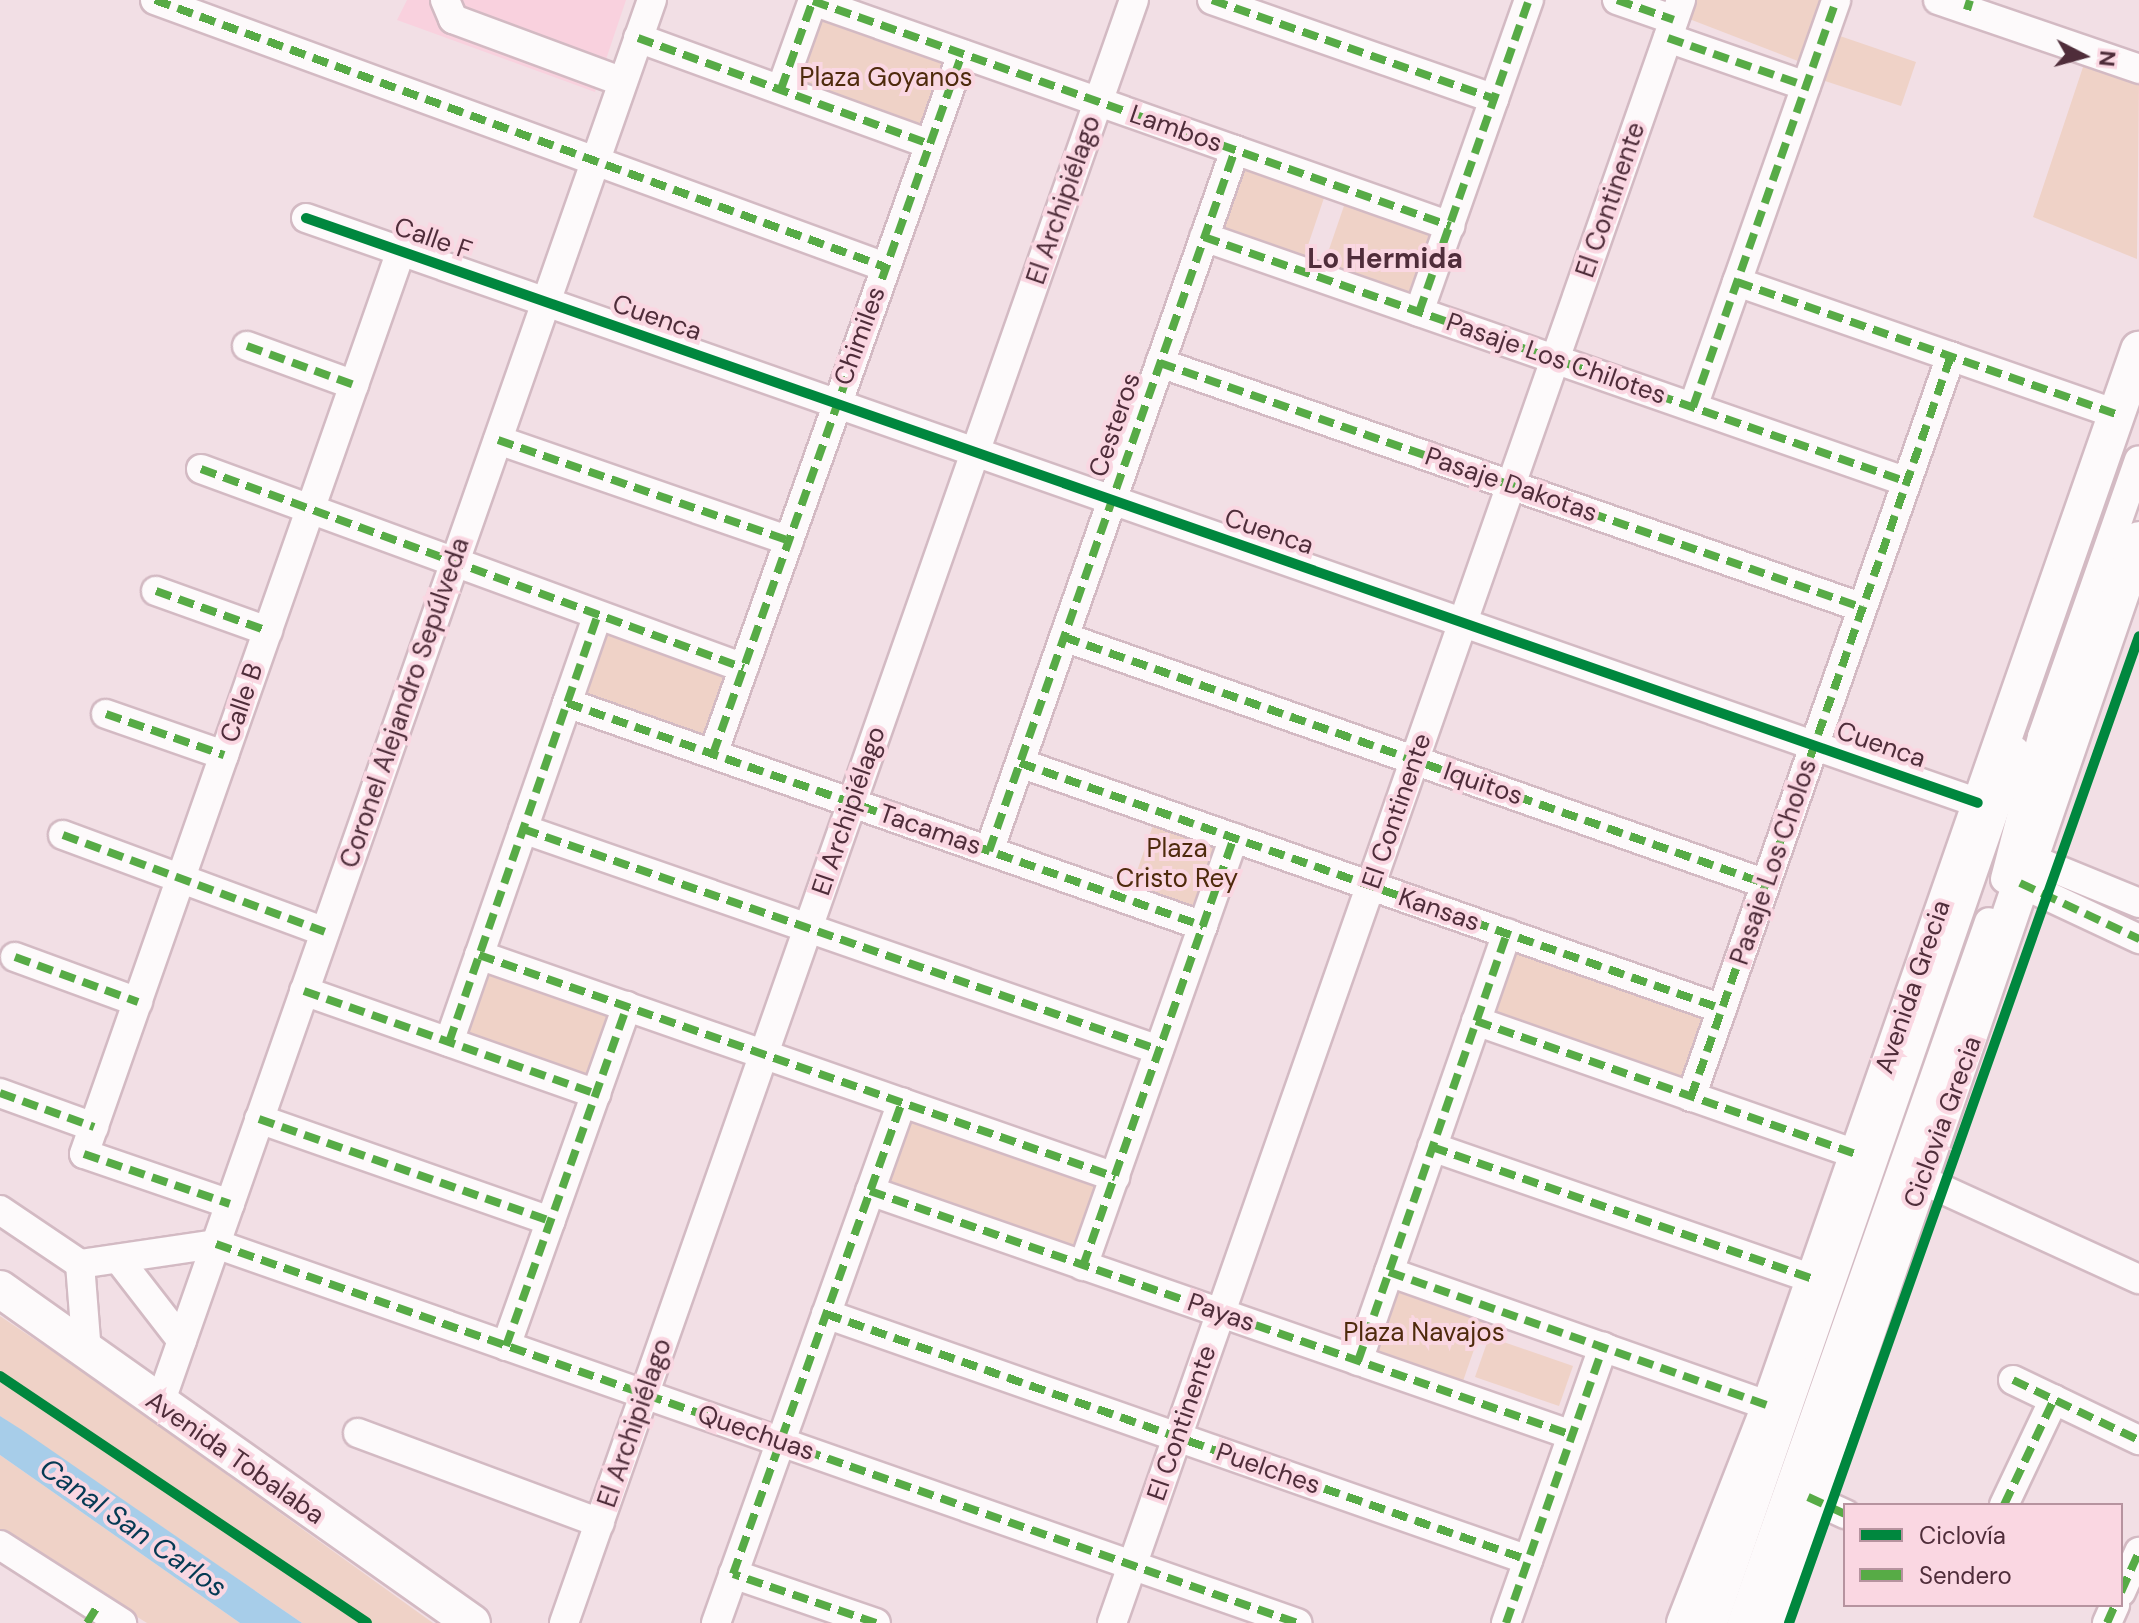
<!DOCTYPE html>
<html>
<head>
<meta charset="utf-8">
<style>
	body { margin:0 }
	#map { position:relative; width:2139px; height:1623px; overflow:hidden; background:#f2dfe5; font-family:"DM Sans",sans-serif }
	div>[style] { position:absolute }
	.built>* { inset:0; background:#f9d1de }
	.green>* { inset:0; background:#efd2c7 }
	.water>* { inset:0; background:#a7cde9 }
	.roads { filter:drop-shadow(2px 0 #d3bac3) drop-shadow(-2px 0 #d3bac3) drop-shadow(0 2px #d3bac3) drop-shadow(0 -2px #d3bac3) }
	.minor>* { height:28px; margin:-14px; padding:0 14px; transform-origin:14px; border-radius:14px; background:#fdfafb }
	.major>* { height:36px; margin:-18px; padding:0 18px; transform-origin:18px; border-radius:18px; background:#fdfafb }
	.quiet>* { height:8px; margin-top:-4px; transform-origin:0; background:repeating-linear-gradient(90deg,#57ab46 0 16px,transparent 0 24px) }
	.cycleway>* { height:10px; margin:-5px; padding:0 5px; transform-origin:5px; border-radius:5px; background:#00873e }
	span { translate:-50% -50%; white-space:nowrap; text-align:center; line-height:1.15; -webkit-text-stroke:8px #fad7e2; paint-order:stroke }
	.park-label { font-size:26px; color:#4e2a0c }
	.street-label { font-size:26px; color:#4f2d3a }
	.neighbourhood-label { font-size:28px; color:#4f2d3a; font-weight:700 }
	.water-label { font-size:28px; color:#053a54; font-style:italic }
	.legend { position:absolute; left:1843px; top:1503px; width:280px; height:104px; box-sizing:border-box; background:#fad7e2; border:2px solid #b6939f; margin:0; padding:10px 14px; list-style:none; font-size:24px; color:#4f2d3a }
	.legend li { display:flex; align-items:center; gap:16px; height:40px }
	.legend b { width:40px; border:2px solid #b6939f }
	.north { position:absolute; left:2043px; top:16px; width:80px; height:80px; -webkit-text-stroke:6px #fad7e2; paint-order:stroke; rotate:96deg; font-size:22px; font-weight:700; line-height:32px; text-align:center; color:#4f2d3a }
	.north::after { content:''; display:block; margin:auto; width:28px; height:36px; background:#4f2d3a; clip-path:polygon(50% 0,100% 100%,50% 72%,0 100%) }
</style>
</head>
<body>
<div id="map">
	<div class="built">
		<i style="clip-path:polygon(407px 0,626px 0,595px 92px,397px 20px)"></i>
	</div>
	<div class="green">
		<i style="clip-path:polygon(1640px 0,1825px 0,1803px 63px)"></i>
		<i style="clip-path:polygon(819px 9px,954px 57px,926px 139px,789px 85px)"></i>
		<i style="clip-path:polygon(1837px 35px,1916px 62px,1901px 106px,1822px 80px)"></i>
		<i style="clip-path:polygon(2085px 61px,2139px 80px,2137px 259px,2033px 217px)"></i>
		<i style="clip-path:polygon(1242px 163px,1326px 192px,1304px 257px,1220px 228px)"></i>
		<i style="clip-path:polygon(1346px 200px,1431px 229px,1409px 293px,1324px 264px)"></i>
		<i style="clip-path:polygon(605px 623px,737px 670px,710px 748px,580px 701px)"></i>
		<i style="clip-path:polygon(1155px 820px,1222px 843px,1199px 908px,1132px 885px)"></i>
		<i style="clip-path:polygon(1511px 942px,1715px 1013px,1689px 1087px,1485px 1017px)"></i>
		<i style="clip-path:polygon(487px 962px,616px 1007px,590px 1085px,460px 1042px)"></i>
		<i style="clip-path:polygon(906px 1113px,1103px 1182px,1080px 1252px,884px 1187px)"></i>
		<i style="clip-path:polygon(1397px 1285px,1486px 1315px,1462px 1384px,1372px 1354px)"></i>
		<i style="clip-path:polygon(0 1316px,95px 1380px,433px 1623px,302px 1623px,0 1416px)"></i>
		<i style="clip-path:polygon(1489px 1337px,1573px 1366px,1559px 1406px,1475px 1377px)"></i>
		<i style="clip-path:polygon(0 1455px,240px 1623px,147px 1623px,0 1532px)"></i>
	</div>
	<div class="water">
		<i style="clip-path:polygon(0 1416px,22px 1430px,302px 1623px,240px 1623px,0 1455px)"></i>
	</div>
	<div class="roads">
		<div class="minor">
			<i style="left:155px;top:0;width:777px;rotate:20.09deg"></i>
			<i style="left:445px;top:0;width:21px;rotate:67deg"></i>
			<i style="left:453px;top:19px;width:181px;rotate:20.3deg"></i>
			<i style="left:1212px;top:0;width:299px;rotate:19.3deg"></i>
			<i style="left:1617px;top:0;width:60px;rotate:19.3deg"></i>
			<i style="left:1938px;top:0;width:213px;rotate:18.9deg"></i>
			<i style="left:813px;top:1px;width:676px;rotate:19.45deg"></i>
			<i style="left:638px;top:38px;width:310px;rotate:20deg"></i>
			<i style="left:1668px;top:38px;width:146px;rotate:19.2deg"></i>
			<i style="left:781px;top:89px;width:95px;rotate:-70.2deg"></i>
			<i style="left:306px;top:218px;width:1771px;rotate:19.28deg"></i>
			<i style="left:1204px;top:237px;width:744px;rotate:19.21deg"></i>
			<i style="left:1737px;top:282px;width:402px;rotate:19.2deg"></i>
			<i style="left:1419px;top:312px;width:331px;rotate:-70.6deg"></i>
			<i style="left:247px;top:346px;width:114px;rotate:20deg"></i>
			<i style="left:1160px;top:363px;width:744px;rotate:19.21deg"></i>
			<i style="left:1693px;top:407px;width:431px;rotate:-70.6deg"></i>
			<i style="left:498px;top:440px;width:308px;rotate:19.1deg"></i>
			<i style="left:201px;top:469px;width:578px;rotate:20.13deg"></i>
			<i style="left:156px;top:591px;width:119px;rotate:19.7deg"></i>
			<i style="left:1064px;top:637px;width:744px;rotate:19.38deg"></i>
			<i style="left:567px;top:703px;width:674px;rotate:19.32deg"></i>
			<i style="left:106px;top:714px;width:125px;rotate:19.2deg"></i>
			<i style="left:713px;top:754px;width:743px;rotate:-70.42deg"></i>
			<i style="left:1020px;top:763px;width:744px;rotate:19.31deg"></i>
			<i style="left:523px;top:829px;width:673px;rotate:19.16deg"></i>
			<i style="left:63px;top:835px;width:279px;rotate:20.3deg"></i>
			<i style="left:989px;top:851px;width:743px;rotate:-70.66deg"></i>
			<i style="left:2029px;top:858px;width:119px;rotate:22.2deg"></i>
			<i style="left:2005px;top:879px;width:147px;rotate:-75.4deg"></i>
			<i style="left:2042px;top:737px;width:293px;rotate:-70.7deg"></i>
			<i style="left:2020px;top:883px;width:132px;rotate:25.2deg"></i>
			<i style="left:479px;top:955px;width:674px;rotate:19.24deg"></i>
			<i style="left:15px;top:957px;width:131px;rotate:20.1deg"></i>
			<i style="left:304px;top:991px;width:310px;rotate:19.4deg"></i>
			<i style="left:1476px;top:1021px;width:403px;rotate:19.3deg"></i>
			<i style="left:449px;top:1042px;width:450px;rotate:-70.8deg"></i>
			<i style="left:0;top:1093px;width:100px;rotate:19.9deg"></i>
			<i style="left:1691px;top:1097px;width:785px;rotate:-70.67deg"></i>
			<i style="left:259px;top:1119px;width:309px;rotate:19.3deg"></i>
			<i style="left:1432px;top:1147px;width:403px;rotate:19.1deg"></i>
			<i style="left:1918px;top:1178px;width:243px;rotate:24.6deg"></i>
			<i style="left:870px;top:1191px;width:743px;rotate:19.17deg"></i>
			<i style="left:230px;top:1204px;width:154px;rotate:-161.1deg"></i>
			<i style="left:84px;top:1154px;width:957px;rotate:-70.66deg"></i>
			<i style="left:0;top:1210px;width:97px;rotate:34deg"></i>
			<i style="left:80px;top:1264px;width:137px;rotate:-8.4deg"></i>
			<i style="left:216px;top:1244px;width:1146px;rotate:19.32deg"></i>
			<i style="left:120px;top:1261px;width:101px;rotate:52.2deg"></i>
			<i style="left:80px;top:1264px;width:88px;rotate:85.5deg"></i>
			<i style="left:1083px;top:1266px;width:454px;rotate:-70.6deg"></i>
			<i style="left:1389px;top:1272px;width:404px;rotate:19.4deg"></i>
			<i style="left:826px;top:1314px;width:744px;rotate:19.31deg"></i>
			<i style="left:506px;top:1346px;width:361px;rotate:-70.4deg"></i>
			<i style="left:1358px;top:1361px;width:453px;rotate:-70.8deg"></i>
			<i style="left:2013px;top:1380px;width:140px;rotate:25.5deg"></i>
			<i style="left:159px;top:1406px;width:1490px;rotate:-70.68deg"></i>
			<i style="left:358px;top:1433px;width:258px;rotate:20.4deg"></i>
			<i style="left:1808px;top:1497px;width:41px;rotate:24.7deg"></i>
			<i style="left:2004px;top:1505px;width:117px;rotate:-64.7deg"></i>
			<i style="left:0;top:1545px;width:145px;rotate:32.6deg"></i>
			<i style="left:733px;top:1574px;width:151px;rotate:18.9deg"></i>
			<i style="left:2121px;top:1592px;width:44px;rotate:-65.8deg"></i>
			<i style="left:564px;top:1623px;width:1720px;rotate:-70.65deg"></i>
			<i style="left:716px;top:1623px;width:553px;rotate:-70.35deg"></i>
			<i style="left:1112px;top:1623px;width:1720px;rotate:-70.68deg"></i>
			<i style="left:1506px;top:1623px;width:293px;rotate:-70.6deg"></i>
			<i style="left:1713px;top:1623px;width:923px;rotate:-70.9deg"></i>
			<i style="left:1742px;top:1623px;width:743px;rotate:-70.59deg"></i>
			<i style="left:2107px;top:1623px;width:20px;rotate:-66deg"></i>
		</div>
		<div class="major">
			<i style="left:0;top:1289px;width:578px;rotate:35.28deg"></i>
			<i style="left:1685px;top:1623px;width:233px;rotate:-68.6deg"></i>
			<i style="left:1770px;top:1406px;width:1119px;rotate:-70.74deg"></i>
			<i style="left:1767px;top:1623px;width:1145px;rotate:-71.04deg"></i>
		</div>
	</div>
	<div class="quiet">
		<i style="left:155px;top:0;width:777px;rotate:20.09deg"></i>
		<i style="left:1212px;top:0;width:299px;rotate:19.3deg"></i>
		<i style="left:1617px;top:0;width:60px;rotate:19.3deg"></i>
		<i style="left:813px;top:1px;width:676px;rotate:19.45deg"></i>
		<i style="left:1967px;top:10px;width:10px;rotate:-73deg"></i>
		<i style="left:638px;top:38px;width:310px;rotate:20deg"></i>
		<i style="left:1668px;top:38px;width:146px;rotate:19.2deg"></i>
		<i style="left:781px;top:89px;width:95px;rotate:-70.2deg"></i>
		<i style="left:1204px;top:237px;width:744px;rotate:19.21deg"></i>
		<i style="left:1737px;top:282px;width:402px;rotate:19.2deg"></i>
		<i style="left:1419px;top:312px;width:331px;rotate:-70.6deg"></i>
		<i style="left:247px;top:346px;width:114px;rotate:20deg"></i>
		<i style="left:1160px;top:363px;width:744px;rotate:19.21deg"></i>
		<i style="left:1693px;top:407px;width:431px;rotate:-70.6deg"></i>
		<i style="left:498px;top:440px;width:308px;rotate:19.1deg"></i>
		<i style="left:201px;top:469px;width:578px;rotate:20.13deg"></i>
		<i style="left:156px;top:591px;width:119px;rotate:19.7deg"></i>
		<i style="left:1064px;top:637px;width:744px;rotate:19.38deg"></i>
		<i style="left:567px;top:703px;width:674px;rotate:19.32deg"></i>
		<i style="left:106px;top:714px;width:125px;rotate:19.2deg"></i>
		<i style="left:713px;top:754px;width:743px;rotate:-70.42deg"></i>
		<i style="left:1020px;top:763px;width:744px;rotate:19.31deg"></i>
		<i style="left:523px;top:829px;width:673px;rotate:19.16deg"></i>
		<i style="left:63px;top:835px;width:279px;rotate:20.3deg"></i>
		<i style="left:989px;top:851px;width:743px;rotate:-70.66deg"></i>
		<i style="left:2020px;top:883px;width:132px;rotate:25.2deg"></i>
		<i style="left:479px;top:955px;width:674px;rotate:19.24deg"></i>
		<i style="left:15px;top:957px;width:131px;rotate:20.1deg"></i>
		<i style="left:304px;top:991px;width:310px;rotate:19.4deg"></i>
		<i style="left:1476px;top:1021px;width:403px;rotate:19.3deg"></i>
		<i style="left:449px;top:1042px;width:450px;rotate:-70.8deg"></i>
		<i style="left:0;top:1093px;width:100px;rotate:19.9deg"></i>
		<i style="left:1691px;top:1097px;width:785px;rotate:-70.67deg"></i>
		<i style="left:259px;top:1119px;width:309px;rotate:19.3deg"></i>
		<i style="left:1432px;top:1147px;width:403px;rotate:19.1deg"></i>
		<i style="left:84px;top:1154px;width:154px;rotate:18.9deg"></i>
		<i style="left:870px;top:1191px;width:743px;rotate:19.17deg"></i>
		<i style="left:216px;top:1244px;width:1146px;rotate:19.32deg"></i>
		<i style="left:1083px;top:1266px;width:454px;rotate:-70.6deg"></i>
		<i style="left:1389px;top:1272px;width:404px;rotate:19.4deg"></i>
		<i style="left:826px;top:1314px;width:744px;rotate:19.31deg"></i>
		<i style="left:506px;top:1346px;width:361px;rotate:-70.4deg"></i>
		<i style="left:1358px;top:1361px;width:453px;rotate:-70.8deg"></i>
		<i style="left:2013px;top:1380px;width:140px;rotate:25.5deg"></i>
		<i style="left:1808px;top:1497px;width:41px;rotate:24.7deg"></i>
		<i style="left:2004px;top:1505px;width:117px;rotate:-64.7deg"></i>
		<i style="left:2121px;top:1592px;width:44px;rotate:-65.8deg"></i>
		<i style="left:87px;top:1623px;width:19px;rotate:-58deg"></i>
		<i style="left:876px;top:1623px;width:151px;rotate:-161.1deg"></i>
		<i style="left:733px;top:1574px;width:501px;rotate:-70.3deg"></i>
		<i style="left:1506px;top:1623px;width:293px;rotate:-70.6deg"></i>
		<i style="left:2107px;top:1623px;width:20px;rotate:-66deg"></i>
	</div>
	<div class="cycleway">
		<i style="left:306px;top:218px;width:1771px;rotate:19.28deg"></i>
		<i style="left:0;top:1376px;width:442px;rotate:33.9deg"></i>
		<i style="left:1789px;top:1623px;width:1047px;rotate:-70.47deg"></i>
	</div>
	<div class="park-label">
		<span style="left:886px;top:78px">Plaza Goyanos</span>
		<span style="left:1177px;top:864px">Plaza<br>Cristo Rey</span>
		<span style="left:1424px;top:1333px">Plaza Navajos</span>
	</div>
	<div class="street-label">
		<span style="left:1176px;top:129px;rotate:19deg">Lambos</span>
		<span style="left:1064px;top:200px;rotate:-71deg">El Archipiélago</span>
		<span style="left:1611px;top:200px;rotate:-71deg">El Continente</span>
		<span style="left:433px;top:239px;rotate:19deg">Calle F</span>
		<span style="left:657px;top:318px;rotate:19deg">Cuenca</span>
		<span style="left:860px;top:336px;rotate:-70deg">Chimiles</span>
		<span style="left:1556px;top:359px;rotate:19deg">Pasaje Los Chilotes</span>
		<span style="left:1115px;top:425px;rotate:-71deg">Cesteros</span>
		<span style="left:1511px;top:485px;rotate:19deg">Pasaje Dakotas</span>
		<span style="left:1269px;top:532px;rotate:19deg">Cuenca</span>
		<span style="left:242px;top:703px;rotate:-71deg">Calle B</span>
		<span style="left:405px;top:703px;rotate:-71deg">Coronel Alejandro Sepúlveda</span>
		<span style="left:1881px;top:745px;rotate:19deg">Cuenca</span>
		<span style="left:1483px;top:784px;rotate:19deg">Iquitos</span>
		<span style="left:849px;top:811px;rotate:-71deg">El Archipiélago</span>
		<span style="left:1397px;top:811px;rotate:-71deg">El Continente</span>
		<span style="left:930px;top:830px;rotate:19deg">Tacamas</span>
		<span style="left:1774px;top:862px;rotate:-71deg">Pasaje Los Cholos</span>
		<span style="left:1439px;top:910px;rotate:19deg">Kansas</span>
		<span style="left:1913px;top:987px;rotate:-71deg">Avenida Grecia</span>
		<span style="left:1943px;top:1122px;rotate:-70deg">Ciclovia Grecia</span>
		<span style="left:1221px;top:1313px;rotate:19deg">Payas</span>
		<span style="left:635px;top:1423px;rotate:-71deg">El Archipiélago</span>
		<span style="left:1182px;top:1423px;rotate:-71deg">El Continente</span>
		<span style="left:756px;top:1433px;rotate:19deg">Quechuas</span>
		<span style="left:235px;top:1458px;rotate:35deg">Avenida Tobalaba</span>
		<span style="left:1268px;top:1469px;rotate:19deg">Puelches</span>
	</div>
	<div class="neighbourhood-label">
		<span style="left:1385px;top:259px">Lo Hermida</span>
	</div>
	<div class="water-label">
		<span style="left:133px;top:1528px;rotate:35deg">Canal San Carlos</span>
	</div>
	<ul class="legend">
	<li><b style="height:10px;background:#00873e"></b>Ciclovía</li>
	<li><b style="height:10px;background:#57ab46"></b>Sendero</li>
	</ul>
	<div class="north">N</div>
</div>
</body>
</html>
